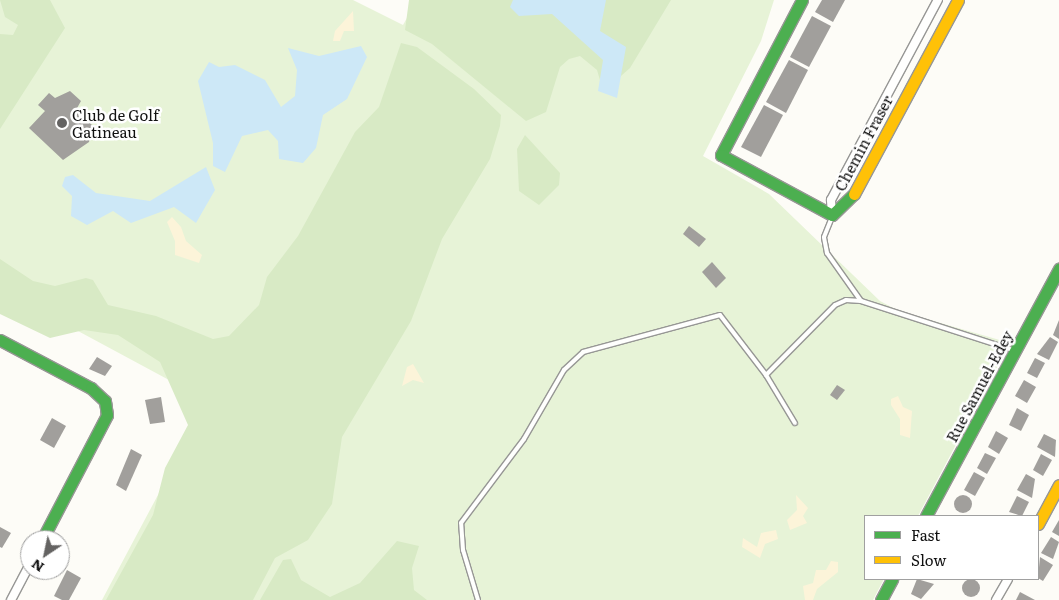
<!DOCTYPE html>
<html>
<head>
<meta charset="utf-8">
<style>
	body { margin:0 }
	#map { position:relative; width:1059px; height:600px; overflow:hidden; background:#fdfcf7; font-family:Literata,serif }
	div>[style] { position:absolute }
	.green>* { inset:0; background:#e7f3d7 }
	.forest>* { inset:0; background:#d8eac5 }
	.sand>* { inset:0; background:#fcf4d9 }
	.water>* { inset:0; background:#cde8f7 }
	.building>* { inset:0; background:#a19f9c }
	.round { border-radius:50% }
	.roads { filter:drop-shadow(1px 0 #979795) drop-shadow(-1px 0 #979795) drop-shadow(0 1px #979795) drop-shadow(0 -1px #979795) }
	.lane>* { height:4px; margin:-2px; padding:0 2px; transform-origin:2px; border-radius:2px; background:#fffffe }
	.street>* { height:8px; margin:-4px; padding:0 4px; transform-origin:4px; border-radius:4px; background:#fffffe }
	.fast>* { height:11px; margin:-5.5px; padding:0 5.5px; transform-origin:5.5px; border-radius:5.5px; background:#4caf50 }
	.slow>* { height:11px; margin:-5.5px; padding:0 5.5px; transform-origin:5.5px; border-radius:5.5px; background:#ffc107 }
	.dots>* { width:14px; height:14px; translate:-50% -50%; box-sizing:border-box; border:2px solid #fff; border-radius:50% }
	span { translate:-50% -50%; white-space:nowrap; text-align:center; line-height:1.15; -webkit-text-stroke:5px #fff; paint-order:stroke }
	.poi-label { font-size:15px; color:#111 }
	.left { translate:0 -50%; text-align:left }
	.street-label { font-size:15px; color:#111 }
	.legend { position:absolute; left:864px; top:515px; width:175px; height:65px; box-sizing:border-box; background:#fff; border:1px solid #a0a0a0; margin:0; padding:6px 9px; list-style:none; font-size:15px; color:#111 }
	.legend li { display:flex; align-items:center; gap:10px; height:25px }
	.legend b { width:25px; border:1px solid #a0a0a0 }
	.north { position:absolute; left:20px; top:530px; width:50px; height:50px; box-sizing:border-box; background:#fff; border:1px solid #a0a0a0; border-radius:50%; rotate:214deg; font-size:14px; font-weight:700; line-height:20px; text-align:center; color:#111 }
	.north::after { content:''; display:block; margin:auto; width:18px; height:22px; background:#646362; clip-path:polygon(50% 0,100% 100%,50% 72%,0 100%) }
</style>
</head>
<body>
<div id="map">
	<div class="green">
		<i style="clip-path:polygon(0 0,353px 0,403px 25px,417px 0,774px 0,761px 41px,703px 156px,769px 194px,880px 301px,899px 311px,1010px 343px,918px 516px,865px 516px,865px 579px,884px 579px,873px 600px,102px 600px,208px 401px,0 289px)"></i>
	</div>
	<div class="forest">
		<i style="clip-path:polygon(0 0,50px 0,65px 28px,0 129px,0 34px,13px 35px,18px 25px,5px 17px)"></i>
		<i style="clip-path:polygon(409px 0,671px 0,630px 68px,613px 83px,602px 87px,597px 70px,580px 56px,569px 59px,560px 67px,546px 112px,526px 121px,432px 44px,405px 30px)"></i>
		<i style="clip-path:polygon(401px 43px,417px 47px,474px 89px,501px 115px,500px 126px,490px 159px,442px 239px,411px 321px,342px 437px,332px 504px,308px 540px,275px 558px,253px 600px,106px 600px,153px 515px,165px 468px,188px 425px,160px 362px,118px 335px,84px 330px,50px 338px,0 314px,0 259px,33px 281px,55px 286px,86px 278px,93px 280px,108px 305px,156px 316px,213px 339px,229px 336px,259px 305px,267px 277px,298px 236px,355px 132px,379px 107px)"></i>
		<i style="clip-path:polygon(525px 135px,560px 173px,559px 185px,539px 205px,519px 191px,517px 149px)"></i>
		<i style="clip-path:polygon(397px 541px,419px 546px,412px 568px,414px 590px,427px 600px,260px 600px,283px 560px,291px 559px,301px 580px,330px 597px,360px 583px)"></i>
	</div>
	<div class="sand">
		<i style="clip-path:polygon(353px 11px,354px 31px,344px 31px,340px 41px,333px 41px,335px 31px)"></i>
		<i style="clip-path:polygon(172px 217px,181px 227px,186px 241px,202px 255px,199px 263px,175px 255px,175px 241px,167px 222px)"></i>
		<i style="clip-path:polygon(413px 364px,424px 383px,413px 380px,402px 386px,407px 367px)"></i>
		<i style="clip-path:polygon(898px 396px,903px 407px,912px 411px,910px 438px,900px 435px,900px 419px,891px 405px,891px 399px)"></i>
		<i style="clip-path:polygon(796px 495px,808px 508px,803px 516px,807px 523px,790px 530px,787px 520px,797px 510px)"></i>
		<i style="clip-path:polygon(776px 530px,778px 539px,765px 544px,760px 558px,742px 547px,743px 538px,757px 547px,761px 533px)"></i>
		<i style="clip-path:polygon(831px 561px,838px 562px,838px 572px,817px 589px,813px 600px,805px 600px,803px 586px,813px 583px,816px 570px,826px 570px)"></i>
	</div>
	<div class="water">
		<i style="clip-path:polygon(513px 0,606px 0,600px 31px,626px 47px,617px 98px,598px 91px,603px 60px,552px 14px,519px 16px,510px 7px)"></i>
		<i style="clip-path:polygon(361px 46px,367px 57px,347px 99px,323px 115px,316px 148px,303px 163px,279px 159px,278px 141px,268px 130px,242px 136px,225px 172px,213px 166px,213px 143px,198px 81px,209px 62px,219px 67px,235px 65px,265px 80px,281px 107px,295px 96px,297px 70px,288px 48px,319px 56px)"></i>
		<i style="clip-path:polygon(206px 167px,215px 190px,196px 223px,174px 207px,131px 223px,113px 211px,87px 225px,71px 216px,72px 196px,62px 186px,65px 177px,73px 175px,96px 193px,150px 201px)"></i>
	</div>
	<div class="building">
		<i style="clip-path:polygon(822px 0,845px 0,833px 22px,815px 12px)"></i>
		<i style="clip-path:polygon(812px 16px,831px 26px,809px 67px,790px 57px)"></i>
		<i style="clip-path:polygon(789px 60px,808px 70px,786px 113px,766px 102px)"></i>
		<i style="clip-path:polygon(70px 91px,81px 101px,76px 110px,93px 126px,89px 142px,63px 160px,29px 128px,45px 111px,38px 105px,49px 93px,55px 98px)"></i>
		<i style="clip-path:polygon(764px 105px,783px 115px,761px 157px,741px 147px)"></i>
		<i style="clip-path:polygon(689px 226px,706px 239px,699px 247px,683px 234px)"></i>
		<i style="clip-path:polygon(712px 262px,726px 278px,716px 288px,702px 272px)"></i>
		<i style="clip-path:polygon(1059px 320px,1059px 339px,1053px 335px)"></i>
		<i style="clip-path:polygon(1050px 337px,1058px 342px,1049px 360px,1037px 354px)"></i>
		<i style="clip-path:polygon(97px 357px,112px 366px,105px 376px,89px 369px)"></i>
		<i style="clip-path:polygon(1035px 358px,1045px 363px,1037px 378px,1027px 373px)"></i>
		<i style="clip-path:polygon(1024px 380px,1036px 387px,1027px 403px,1015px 396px)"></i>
		<i style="clip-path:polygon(837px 385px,845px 390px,837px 400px,830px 395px)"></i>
		<i style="clip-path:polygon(161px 397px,165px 422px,150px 424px,145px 400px)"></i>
		<i style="clip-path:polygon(1017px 408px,1029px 415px,1021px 431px,1009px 425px)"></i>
		<i style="clip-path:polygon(52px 418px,66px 426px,54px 448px,40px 440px)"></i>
		<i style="clip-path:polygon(996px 431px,1008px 438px,999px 454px,988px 447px)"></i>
		<i style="clip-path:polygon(1044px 434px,1056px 440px,1055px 457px,1037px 447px)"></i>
		<i style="clip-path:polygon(131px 449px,142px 455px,126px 491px,116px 485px)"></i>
		<i style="clip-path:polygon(985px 453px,996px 458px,987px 474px,977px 468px)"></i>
		<i style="clip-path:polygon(1041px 454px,1052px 460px,1043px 476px,1033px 470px)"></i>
		<i style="clip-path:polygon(974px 472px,985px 478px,975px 496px,964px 490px)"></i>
		<i style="clip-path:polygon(1026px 474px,1035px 479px,1032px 498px,1017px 490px)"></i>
		<i class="round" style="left:954px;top:495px;width:18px;height:18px"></i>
		<i style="clip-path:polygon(1017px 496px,1029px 502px,1022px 516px,1009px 512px)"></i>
		<i style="clip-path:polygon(1059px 520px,1059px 536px,1052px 532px)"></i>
		<i style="clip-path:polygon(0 527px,11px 533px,2px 548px,0 547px)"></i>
		<i style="clip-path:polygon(1051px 537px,1059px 542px,1053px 559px,1041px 553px)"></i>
		<i style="clip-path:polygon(1040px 557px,1053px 565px,1043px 581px,1038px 578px)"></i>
		<i style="clip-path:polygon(67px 570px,81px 578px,69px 600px,62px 600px,54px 596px)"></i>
		<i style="clip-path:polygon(917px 579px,934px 584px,921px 599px,911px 594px)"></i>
		<i class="round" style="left:962px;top:579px;width:18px;height:18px"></i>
		<i style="clip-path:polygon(1020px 592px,1035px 600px,1016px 600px)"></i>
	</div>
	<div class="roads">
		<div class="lane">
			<i style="left:861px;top:301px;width:160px;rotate:17.9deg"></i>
			<i style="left:766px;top:375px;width:98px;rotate:-45.4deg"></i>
			<i style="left:835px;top:305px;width:12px;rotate:-24deg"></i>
			<i style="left:846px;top:300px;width:15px;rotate:4deg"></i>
			<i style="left:861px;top:301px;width:59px;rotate:-125.3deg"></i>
			<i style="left:827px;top:253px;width:16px;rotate:-101deg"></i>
			<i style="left:824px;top:237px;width:22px;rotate:-68deg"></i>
			<i style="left:478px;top:600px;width:52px;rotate:-106.7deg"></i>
			<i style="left:463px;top:550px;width:27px;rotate:-94deg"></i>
			<i style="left:461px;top:523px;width:105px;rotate:-53.1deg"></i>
			<i style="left:524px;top:439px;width:80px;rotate:-59.9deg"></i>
			<i style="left:564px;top:370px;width:26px;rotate:-43deg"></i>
			<i style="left:583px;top:352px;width:142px;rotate:-15.1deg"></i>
			<i style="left:720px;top:315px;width:76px;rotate:52.5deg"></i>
			<i style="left:766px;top:375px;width:56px;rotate:58.9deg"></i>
		</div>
		<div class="street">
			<i style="left:832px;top:215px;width:15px;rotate:-94deg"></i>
			<i style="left:831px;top:200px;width:227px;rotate:-61.9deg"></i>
			<i style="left:11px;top:600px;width:41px;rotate:-62.2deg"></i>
			<i style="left:996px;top:600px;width:24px;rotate:-60deg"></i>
		</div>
		<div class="fast">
			<i style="left:802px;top:0;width:175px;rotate:117.6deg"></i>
			<i style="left:721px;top:155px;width:126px;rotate:28.4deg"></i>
			<i style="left:832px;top:215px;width:30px;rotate:-44deg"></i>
			<i style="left:0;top:340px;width:103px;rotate:27.8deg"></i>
			<i style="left:91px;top:388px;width:19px;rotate:43deg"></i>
			<i style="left:105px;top:401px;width:14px;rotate:82deg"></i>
			<i style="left:107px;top:415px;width:141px;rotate:117.5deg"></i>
			<i style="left:926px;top:516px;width:281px;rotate:-61.7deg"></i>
			<i style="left:881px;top:600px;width:24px;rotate:-62deg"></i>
		</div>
		<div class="slow">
			<i style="left:854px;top:194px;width:220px;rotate:-61.8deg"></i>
			<i style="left:1038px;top:524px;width:44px;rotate:-61.7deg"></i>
		</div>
	</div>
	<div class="dots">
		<i style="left:62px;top:123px;background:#646362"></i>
	</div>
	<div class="poi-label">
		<span class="left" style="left:72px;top:123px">Club de Golf<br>Gatineau</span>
	</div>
	<div class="street-label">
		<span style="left:863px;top:143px;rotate:-62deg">Chemin Fraser</span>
		<span style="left:979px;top:386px;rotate:-62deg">Rue Samuel-Edey</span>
	</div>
	<ul class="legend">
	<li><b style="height:6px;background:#4caf50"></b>Fast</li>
	<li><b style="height:6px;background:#ffc107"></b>Slow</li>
	</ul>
	<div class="north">N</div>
</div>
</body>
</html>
